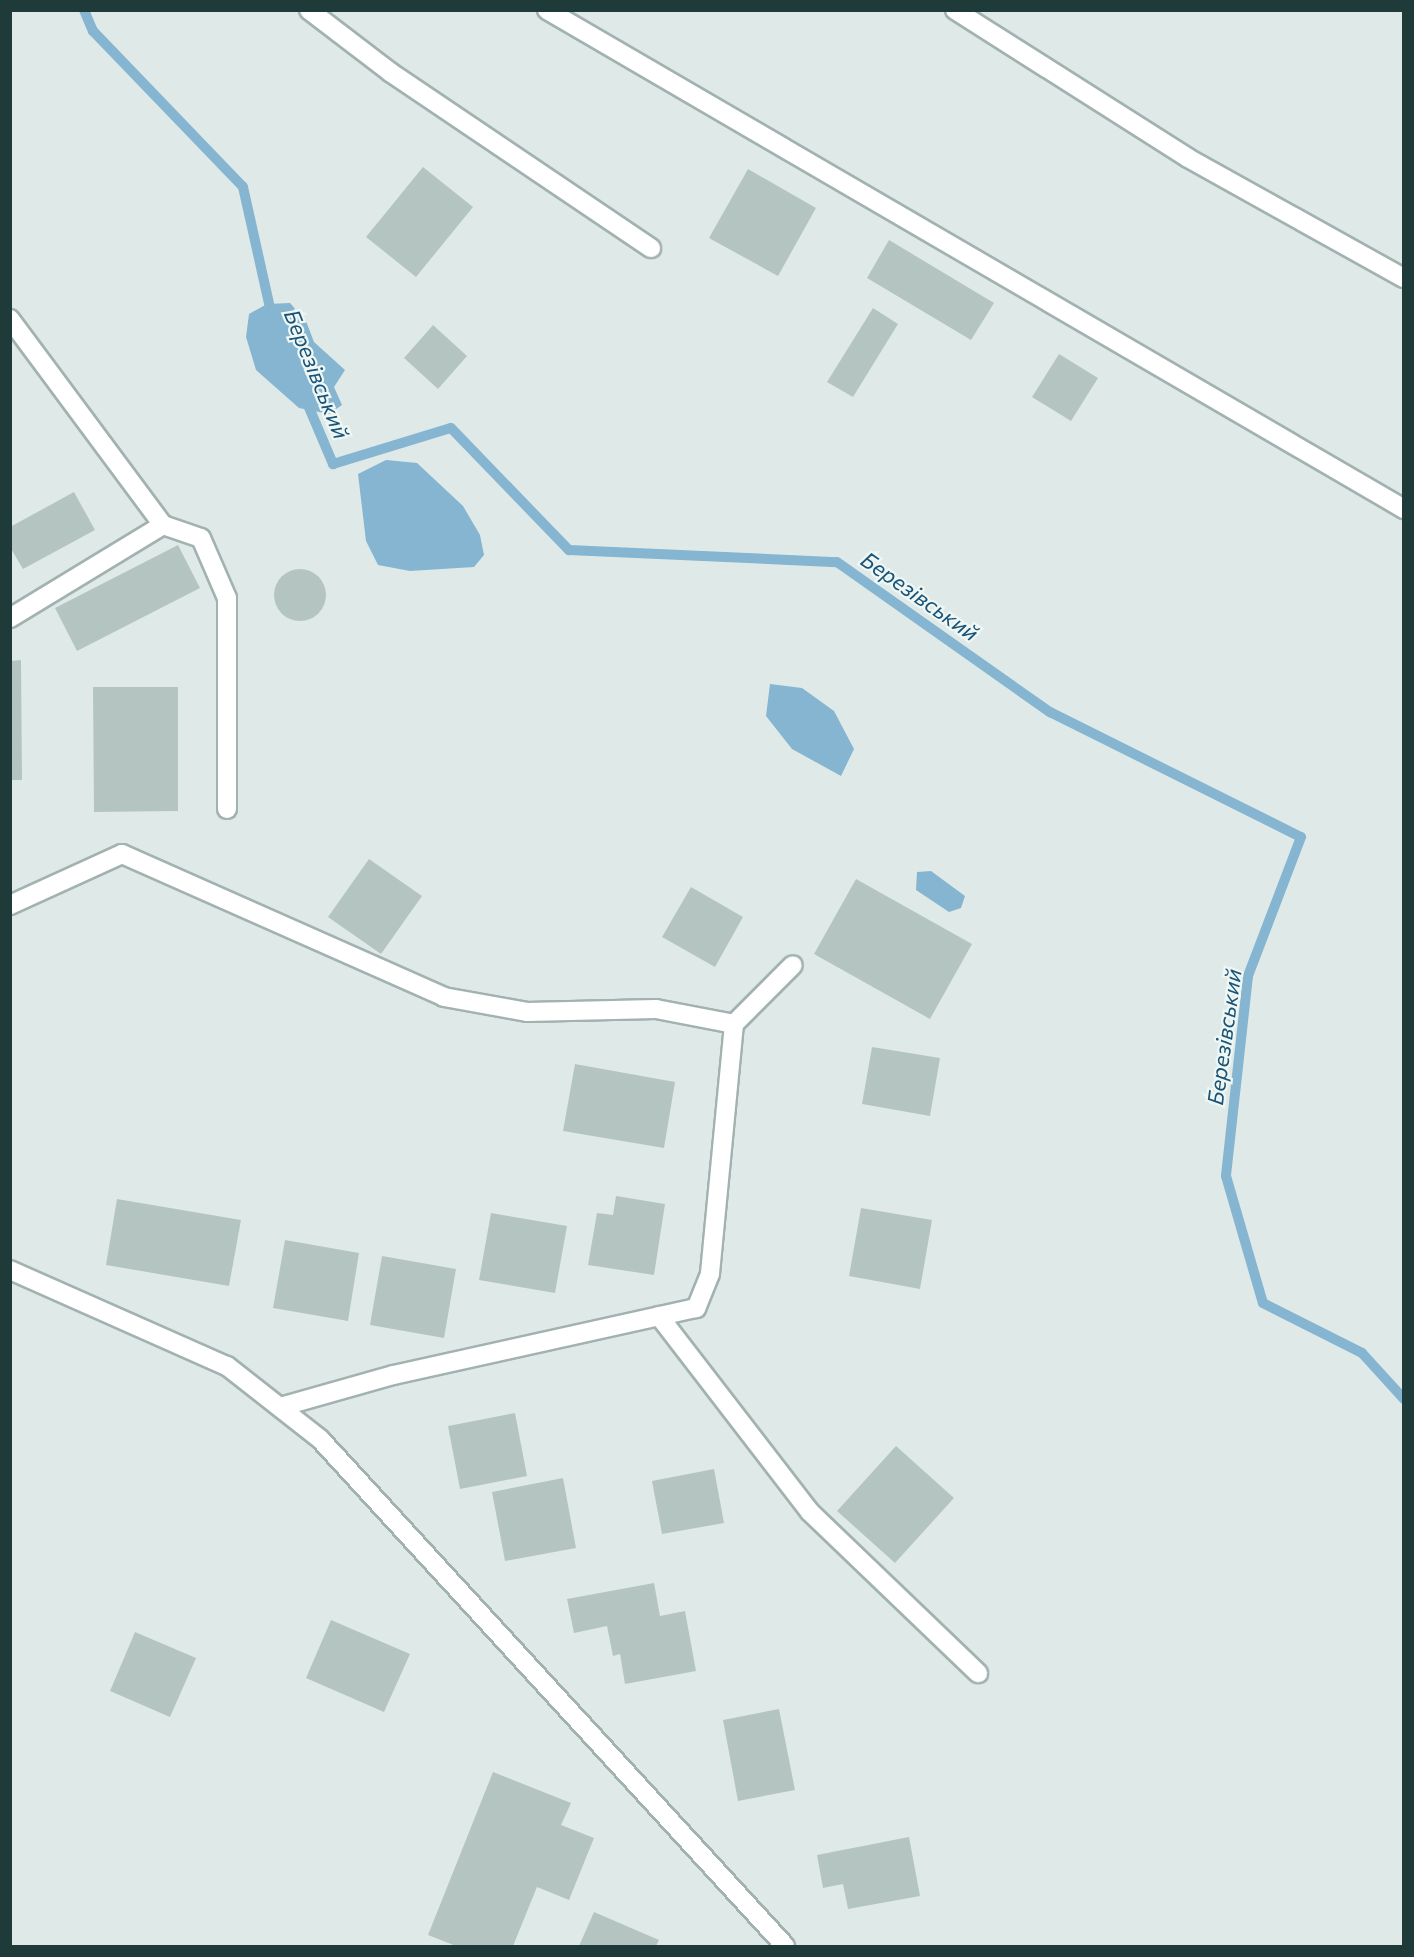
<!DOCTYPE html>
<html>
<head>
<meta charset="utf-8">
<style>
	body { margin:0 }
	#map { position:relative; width:1414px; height:1957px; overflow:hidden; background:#dfeae8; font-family:Commissioner,sans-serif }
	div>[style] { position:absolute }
	.water>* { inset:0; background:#85b5d1 }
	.stream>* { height:10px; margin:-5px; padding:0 5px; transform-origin:5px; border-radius:5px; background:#85b5d1 }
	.building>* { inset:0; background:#b4c5c1 }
	.round { border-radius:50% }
	.roads { filter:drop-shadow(2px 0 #a2b2b0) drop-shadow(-2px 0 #a2b2b0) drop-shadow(0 2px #a2b2b0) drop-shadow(0 -2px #a2b2b0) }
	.minor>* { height:18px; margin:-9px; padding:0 9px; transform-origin:9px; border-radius:9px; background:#fff }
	span { translate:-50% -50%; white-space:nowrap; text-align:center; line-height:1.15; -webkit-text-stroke:4.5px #eff7f5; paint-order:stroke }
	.water-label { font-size:22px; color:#195377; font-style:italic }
	.frame { position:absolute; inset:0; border:12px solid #1f3b39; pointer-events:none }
</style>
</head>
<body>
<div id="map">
	<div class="water">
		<i style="clip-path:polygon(290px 303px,306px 321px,314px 342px,345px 370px,334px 387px,342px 405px,329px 414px,299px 408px,256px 370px,246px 337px,249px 314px,267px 304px)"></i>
		<i style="clip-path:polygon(386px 460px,417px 463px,463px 506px,480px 535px,484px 555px,474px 567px,410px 571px,378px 565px,366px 541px,358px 474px)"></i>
		<i style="clip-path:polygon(770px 684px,802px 688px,834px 711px,854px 749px,841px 776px,792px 749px,766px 716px)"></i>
		<i style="clip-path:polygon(931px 871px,965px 896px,961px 908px,949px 912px,916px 890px,917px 872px)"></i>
	</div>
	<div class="stream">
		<i style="left:84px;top:10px;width:23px;rotate:67deg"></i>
		<i style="left:93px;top:31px;width:216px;rotate:46.1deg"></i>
		<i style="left:243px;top:187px;width:133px;rotate:77.4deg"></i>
		<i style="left:305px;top:398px;width:72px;rotate:67deg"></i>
		<i style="left:333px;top:464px;width:123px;rotate:-17deg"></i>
		<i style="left:451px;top:428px;width:170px;rotate:46deg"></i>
		<i style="left:569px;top:550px;width:268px;rotate:2.6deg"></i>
		<i style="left:837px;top:562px;width:261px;rotate:35.2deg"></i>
		<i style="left:1050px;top:712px;width:280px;rotate:26.5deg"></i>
		<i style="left:1301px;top:837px;width:149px;rotate:110.9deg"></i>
		<i style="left:1248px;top:976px;width:201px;rotate:96.3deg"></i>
		<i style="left:1226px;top:1176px;width:132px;rotate:73.8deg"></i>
		<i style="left:1263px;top:1303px;width:111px;rotate:26.8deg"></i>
		<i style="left:1362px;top:1353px;width:62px;rotate:47.6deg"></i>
	</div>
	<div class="building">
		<i style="clip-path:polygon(423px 167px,473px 207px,416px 277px,366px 237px)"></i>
		<i style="clip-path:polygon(748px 169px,816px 208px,778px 276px,709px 238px)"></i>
		<i style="clip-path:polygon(889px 240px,994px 303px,971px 340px,867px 278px)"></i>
		<i style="clip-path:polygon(873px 308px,898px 324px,853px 397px,827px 382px)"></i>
		<i style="clip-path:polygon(433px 325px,467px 356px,438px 389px,404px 358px)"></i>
		<i style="clip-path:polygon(1059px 354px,1098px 378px,1071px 421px,1032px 397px)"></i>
		<i style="clip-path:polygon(74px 492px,95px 530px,23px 569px,10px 547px,10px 527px)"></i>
		<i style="clip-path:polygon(178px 545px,200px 588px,77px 651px,55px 608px)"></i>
		<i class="round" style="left:274px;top:569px;width:52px;height:52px"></i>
		<i style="clip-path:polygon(21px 660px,22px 780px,10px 780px,10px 661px)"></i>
		<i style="clip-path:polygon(93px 687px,178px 687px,178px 811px,94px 812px)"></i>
		<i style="clip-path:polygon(369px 859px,422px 896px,381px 954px,328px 917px)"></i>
		<i style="clip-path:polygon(856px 879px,972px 944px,930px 1019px,814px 954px)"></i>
		<i style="clip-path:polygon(691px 887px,743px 917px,715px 967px,662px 937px)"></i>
		<i style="clip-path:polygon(872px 1047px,940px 1058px,930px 1116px,862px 1104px)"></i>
		<i style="clip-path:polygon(575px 1064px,675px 1082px,664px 1148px,563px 1131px)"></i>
		<i style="clip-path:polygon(616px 1196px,665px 1204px,654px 1275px,588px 1265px,597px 1213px,613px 1215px)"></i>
		<i style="clip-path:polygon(117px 1199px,241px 1220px,229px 1286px,106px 1265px)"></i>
		<i style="clip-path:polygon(861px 1208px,932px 1220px,920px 1289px,849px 1276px)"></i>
		<i style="clip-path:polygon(491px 1213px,567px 1226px,555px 1293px,479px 1280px)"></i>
		<i style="clip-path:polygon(285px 1240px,359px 1253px,348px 1321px,273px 1308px)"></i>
		<i style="clip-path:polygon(382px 1256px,456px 1269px,444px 1338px,370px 1325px)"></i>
		<i style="clip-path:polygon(515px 1413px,527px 1476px,460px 1489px,448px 1426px)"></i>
		<i style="clip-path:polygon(896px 1446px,954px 1498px,895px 1563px,837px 1511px)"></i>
		<i style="clip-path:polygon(714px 1469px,724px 1523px,662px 1534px,652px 1481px)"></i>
		<i style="clip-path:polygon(563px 1478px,576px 1548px,505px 1561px,492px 1492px)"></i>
		<i style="clip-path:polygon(654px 1583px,660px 1616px,685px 1611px,696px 1671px,625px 1684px,620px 1654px,613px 1656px,607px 1626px,574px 1633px,567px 1599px)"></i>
		<i style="clip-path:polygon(331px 1620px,410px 1654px,384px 1712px,306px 1678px)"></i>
		<i style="clip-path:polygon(135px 1632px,196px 1658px,170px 1717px,110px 1691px)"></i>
		<i style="clip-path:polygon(779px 1709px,795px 1790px,738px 1801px,723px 1720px)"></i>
		<i style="clip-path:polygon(493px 1772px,571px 1803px,561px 1825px,594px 1838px,569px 1900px,537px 1887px,513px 1946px,456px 1946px,428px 1935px)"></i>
		<i style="clip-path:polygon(909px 1837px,920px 1896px,848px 1909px,843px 1884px,823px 1888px,817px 1855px)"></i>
		<i style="clip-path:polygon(594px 1912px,659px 1940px,656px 1946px,579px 1946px)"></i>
	</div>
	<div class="roads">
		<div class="minor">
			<i style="left:309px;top:10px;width:102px;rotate:37.4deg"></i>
			<i style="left:390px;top:72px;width:315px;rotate:34deg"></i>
			<i style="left:547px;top:10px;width:992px;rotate:30.21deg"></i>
			<i style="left:955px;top:10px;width:276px;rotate:32.4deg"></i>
			<i style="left:1188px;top:158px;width:247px;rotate:29.1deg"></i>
			<i style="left:10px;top:319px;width:257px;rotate:53.4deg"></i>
			<i style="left:163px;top:525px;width:40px;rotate:18.9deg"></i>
			<i style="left:201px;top:538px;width:65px;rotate:66.6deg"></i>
			<i style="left:227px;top:598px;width:211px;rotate:90deg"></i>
			<i style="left:10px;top:618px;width:179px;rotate:-31.3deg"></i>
			<i style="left:10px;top:905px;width:123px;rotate:-24.5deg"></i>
			<i style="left:122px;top:854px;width:352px;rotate:23.9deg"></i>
			<i style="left:444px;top:997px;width:84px;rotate:10.2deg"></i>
			<i style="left:527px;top:1012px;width:129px;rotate:-1.3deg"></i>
			<i style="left:656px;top:1009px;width:79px;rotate:10.9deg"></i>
			<i style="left:734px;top:1024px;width:251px;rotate:95.5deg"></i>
			<i style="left:710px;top:1274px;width:37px;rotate:112deg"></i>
			<i style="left:696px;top:1308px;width:310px;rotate:167.5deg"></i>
			<i style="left:393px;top:1375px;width:117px;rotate:164.2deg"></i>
			<i style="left:734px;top:1024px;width:83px;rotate:-45deg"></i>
			<i style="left:10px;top:1270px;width:237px;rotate:23.9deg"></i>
			<i style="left:227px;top:1366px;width:118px;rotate:38.1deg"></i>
			<i style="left:320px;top:1439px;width:688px;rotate:47.47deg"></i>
			<i style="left:659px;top:1316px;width:247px;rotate:52.4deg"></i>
			<i style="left:810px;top:1512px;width:233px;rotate:43.8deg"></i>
		</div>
	</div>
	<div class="water-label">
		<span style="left:317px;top:374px;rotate:68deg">Березівський</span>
		<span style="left:920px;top:596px;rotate:35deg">Березівський</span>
		<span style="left:1224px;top:1037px;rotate:-82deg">Березівський</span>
	</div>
	<div class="frame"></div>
</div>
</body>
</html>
